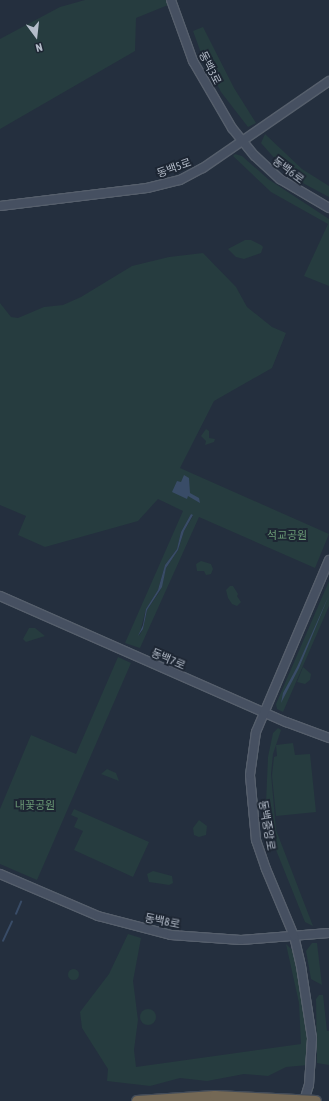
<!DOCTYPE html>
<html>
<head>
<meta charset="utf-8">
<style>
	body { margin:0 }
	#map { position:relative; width:329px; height:1101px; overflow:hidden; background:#242f3e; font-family:"Asap Condensed","Noto Sans KR",sans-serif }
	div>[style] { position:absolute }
	.green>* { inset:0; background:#263c3f }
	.round { border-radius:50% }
	.water>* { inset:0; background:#394c67 }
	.stream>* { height:1.5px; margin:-0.75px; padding:0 0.75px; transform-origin:0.75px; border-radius:0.75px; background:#394c67 }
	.roads { filter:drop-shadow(1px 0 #565f6c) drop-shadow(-1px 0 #565f6c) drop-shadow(0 1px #565f6c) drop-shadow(0 -1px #565f6c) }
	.secondary>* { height:8px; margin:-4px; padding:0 4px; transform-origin:4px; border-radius:4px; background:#465061 }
	.bridges { filter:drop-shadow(1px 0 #434c59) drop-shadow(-1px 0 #434c59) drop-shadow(0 1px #434c59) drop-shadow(0 -1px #434c59) }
	.highway-bridge>* { height:10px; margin:-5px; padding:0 5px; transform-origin:5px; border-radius:5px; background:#746855 }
	span { translate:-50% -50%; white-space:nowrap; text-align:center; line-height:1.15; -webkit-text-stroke:4px #1d2633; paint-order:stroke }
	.street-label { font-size:11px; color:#b4bcc9 }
	.park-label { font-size:11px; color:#6b9a76 }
	.north { position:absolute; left:16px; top:16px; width:40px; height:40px; -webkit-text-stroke:3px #1d2633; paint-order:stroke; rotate:165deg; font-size:11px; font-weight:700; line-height:16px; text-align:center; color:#b4bcc9 }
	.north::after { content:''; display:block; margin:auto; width:14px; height:18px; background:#b4bcc9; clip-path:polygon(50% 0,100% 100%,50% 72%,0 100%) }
</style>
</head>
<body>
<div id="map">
	<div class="green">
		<i style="clip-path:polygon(85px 0,167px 0,168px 5px,136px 18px,135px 51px,0 129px,0 39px,60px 7px)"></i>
		<i style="clip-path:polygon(203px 27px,234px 88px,256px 123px,248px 127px,221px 92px,201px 53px,193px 31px)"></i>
		<i style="clip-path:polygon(265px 134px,302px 169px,329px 186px,329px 197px,299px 181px,284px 169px,261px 143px)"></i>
		<i style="clip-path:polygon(235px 154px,242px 156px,268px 179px,329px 219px,329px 286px,304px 276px,328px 224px,271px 192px,233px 156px)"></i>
		<i style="clip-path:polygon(245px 240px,251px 240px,261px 245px,263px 247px,261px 253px,244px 259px,236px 257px,228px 249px)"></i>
		<i style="clip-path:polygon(evenodd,203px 253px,236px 287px,247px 307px,272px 327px,286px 333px,272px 368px,214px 401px,180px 468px,329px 534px,315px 568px,199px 517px,140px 648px,125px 643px,183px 511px,158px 499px,138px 521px,45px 547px,18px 535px,26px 516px,0 505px,0 303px,11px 317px,18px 318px,44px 307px,63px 305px,81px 297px,132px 266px,169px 257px,203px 253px,191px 514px,193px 516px,184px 531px,178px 550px,166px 568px,160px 591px,147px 610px,143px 629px,139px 636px,146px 609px,158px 590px,165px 565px,177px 549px,181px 532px,191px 514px)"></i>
		<i style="clip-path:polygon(206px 429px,209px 431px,209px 438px,215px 439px,214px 442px,205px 445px,206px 441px,201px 436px)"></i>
		<i style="clip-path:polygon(201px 561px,211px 564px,213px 569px,211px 574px,206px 575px,204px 571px,197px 571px,196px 564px)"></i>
		<i style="clip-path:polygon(329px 581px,329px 606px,283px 712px,277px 709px,276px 704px)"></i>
		<i style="clip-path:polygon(230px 586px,233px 586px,238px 594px,237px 596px,241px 602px,237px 606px,232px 604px,228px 598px,226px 590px)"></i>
		<i style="clip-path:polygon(29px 628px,35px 628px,45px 636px,26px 642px,23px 639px)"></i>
		<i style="clip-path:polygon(118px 657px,131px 663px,37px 880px,0 864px,0 809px,31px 735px,76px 754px)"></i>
		<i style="clip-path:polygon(303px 667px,311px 674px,310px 680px,305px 684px,297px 682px)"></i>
		<i style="clip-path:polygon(278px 728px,281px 730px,273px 754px,271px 774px,276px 830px,313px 926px,305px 922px,270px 835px,266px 803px,268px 757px,273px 733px)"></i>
		<i style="clip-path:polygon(293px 743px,295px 755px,310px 754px,316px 812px,276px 816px,272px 776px,274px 757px,277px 756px,276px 745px)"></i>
		<i style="clip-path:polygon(107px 769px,116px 773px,119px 781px,101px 774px)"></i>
		<i style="clip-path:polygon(74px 809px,149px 842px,133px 877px,74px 850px,83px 831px,74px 827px,78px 818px,71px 815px)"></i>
		<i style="clip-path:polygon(199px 820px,207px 826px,206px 835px,199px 837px,194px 835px,193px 828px)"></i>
		<i style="clip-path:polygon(153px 871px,172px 876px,173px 883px,169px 885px,149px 882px,147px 874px)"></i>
		<i style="clip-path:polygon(128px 934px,141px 938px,133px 981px,138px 1020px,134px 1050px,136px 1067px,301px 1044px,299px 1003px,286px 944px,294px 952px,301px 983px,308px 1034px,308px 1065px,286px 1067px,268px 1076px,244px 1074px,207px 1081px,180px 1078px,150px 1086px,107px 1081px,108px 1069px,82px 1028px,80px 1012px,109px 974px)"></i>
		<i style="clip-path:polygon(312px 943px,317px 943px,322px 985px,311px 979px,306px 951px)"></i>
		<i class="round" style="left:67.5px;top:968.5px;width:11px;height:11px"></i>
		<i style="clip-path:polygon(319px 995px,323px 995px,327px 1031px,329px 1031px,329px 1065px,317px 1063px,316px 999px)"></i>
		<i class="round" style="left:140px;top:1009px;width:16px;height:16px"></i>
	</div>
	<div class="water">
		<i style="clip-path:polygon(184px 475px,189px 478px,190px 493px,199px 498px,200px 503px,188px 496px,187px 499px,172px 492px,177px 481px,181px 482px)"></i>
		<i style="clip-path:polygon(191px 514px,193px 515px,184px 531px,178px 550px,166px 568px,162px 587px,147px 610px,143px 629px,138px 636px,143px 625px,146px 609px,158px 590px,165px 565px,177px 549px,181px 532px)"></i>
		<i style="clip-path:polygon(329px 595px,299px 668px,281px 703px,283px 693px,297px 667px)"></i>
	</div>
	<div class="stream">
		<i style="left:16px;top:914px;width:13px;rotate:-67deg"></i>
		<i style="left:3px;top:941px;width:21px;rotate:-65deg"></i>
	</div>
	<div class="roads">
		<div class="secondary">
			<i style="left:171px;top:0;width:65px;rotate:70.2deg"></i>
			<i style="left:193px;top:61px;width:78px;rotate:59.8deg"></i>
			<i style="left:232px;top:128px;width:36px;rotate:51deg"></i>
			<i style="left:255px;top:156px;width:34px;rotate:43deg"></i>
			<i style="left:280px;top:179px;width:57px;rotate:30.6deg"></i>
			<i style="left:0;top:206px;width:148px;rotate:-7deg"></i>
			<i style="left:147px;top:188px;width:34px;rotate:-14deg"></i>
			<i style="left:180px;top:180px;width:26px;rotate:-28deg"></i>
			<i style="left:203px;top:168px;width:153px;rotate:-34.6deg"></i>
			<i style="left:0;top:596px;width:313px;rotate:23.8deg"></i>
			<i style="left:286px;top:722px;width:46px;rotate:20.4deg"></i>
			<i style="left:0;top:874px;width:107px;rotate:23.2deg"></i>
			<i style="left:98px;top:916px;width:75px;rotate:14.6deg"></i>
			<i style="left:171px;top:935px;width:70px;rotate:4.1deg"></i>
			<i style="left:241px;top:940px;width:88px;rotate:-4.5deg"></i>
			<i style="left:304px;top:1101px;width:17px;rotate:-73deg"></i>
			<i style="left:309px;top:1085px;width:47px;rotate:-86.3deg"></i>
			<i style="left:312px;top:1038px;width:73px;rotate:-98.7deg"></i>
			<i style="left:301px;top:966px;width:31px;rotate:-103deg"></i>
			<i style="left:294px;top:936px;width:73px;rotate:-112.7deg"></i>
			<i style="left:266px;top:869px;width:31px;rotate:-109deg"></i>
			<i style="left:256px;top:840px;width:65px;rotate:-95.3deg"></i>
			<i style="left:250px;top:775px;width:43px;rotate:-82.1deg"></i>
			<i style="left:256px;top:732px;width:187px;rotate:-67deg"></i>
		</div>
	</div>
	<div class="bridges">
		<div class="highway-bridge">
			<i style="left:137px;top:1101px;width:78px;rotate:-3.7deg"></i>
			<i style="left:215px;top:1096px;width:101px;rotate:2.8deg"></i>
		</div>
	</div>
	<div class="street-label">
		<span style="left:210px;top:68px;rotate:63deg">동백3로</span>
		<span style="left:174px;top:168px;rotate:-20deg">동백5로</span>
		<span style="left:288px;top:170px;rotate:37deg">동백6로</span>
		<span style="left:168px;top:659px;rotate:23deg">동백7로</span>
		<span style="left:267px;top:825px;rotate:80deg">동백중앙로</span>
		<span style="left:162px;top:921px;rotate:11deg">동백8로</span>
	</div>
	<div class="park-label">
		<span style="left:287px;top:535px">석교공원</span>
		<span style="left:35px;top:805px">내꽃공원</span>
	</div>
	<div class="north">N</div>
</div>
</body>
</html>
